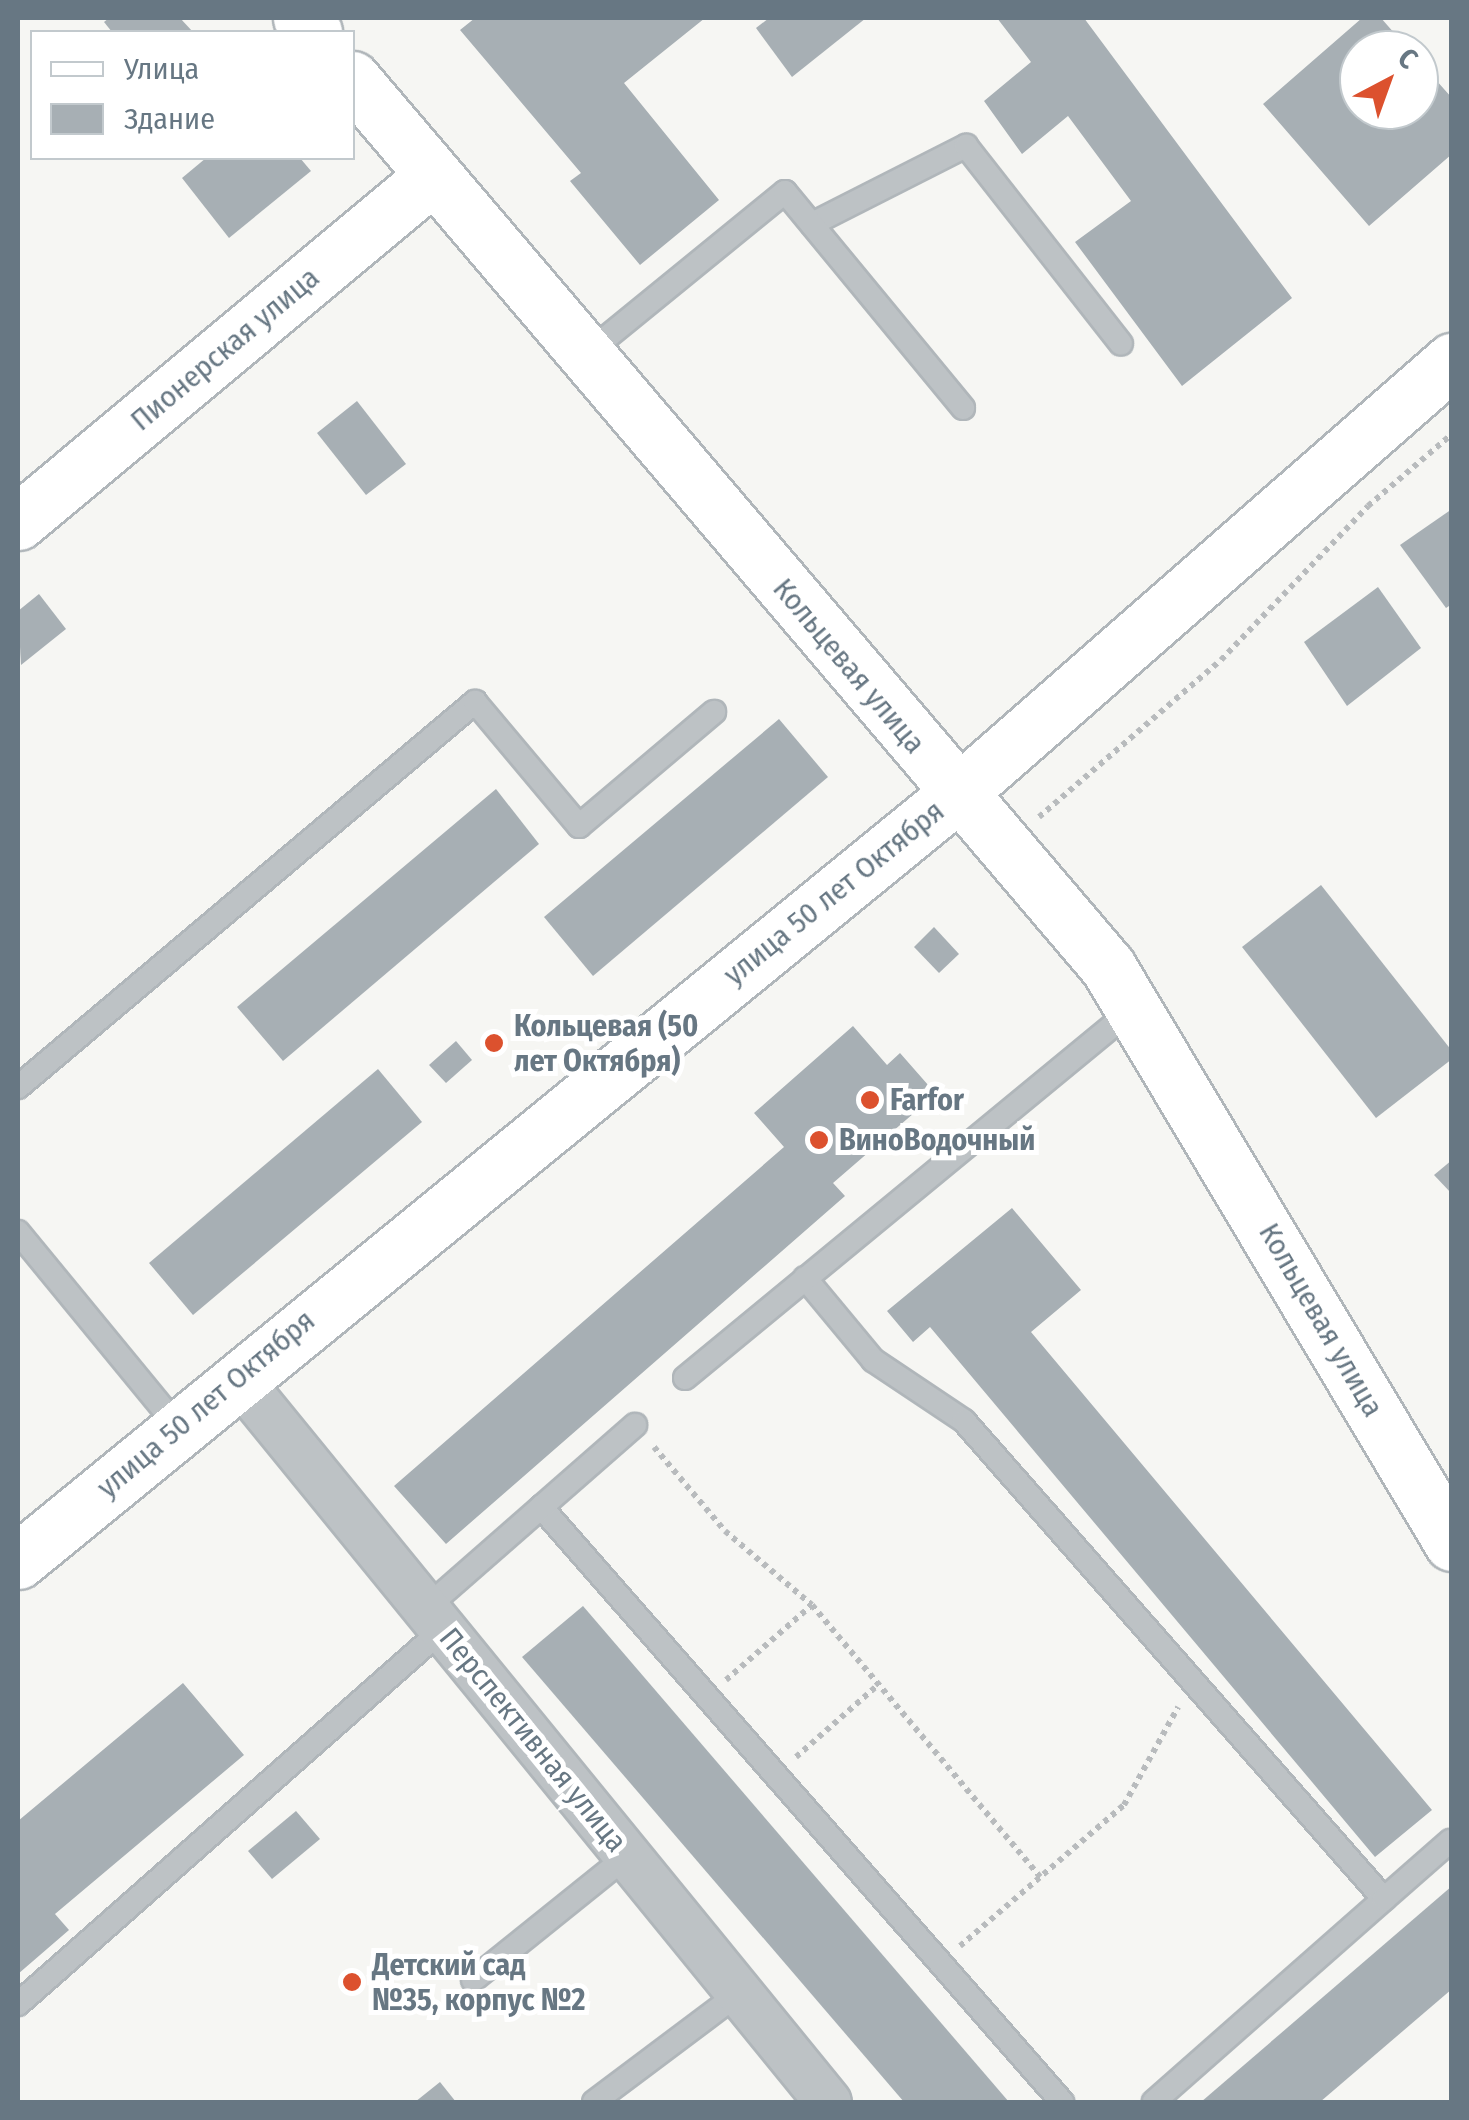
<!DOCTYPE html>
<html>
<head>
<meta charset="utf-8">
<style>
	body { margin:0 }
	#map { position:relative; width:1469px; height:2120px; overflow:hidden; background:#f6f6f3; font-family:"Fira Sans Condensed",sans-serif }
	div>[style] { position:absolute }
	.building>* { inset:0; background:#a7afb4 }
	.path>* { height:6px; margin-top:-3px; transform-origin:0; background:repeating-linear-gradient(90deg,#b8bbbd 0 5px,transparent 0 10px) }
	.roads { filter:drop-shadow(2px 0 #b0b6ba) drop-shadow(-2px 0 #b0b6ba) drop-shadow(0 2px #b0b6ba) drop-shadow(0 -2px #b0b6ba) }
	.lane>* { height:22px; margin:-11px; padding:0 11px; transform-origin:11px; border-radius:11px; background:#bdc2c5 }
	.street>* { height:45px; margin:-22.5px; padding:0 22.5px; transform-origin:22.5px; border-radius:22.5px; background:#bdc2c5 }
	.secondary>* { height:55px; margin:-27.5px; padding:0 27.5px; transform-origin:27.5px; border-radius:27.5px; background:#fff }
	.dots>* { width:28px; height:28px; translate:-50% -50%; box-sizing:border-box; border:5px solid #fff; border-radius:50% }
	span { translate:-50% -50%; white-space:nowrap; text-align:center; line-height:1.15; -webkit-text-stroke:10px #fff; paint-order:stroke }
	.street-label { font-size:30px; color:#677783 }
	.poi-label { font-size:30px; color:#677783; font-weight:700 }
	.left { translate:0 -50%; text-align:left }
	.frame { position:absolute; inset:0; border:20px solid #677783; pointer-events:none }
	.legend { position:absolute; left:30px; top:30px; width:325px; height:130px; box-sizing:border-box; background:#fff; border:2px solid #c2c9cd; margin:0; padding:12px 18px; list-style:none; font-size:30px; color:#677783 }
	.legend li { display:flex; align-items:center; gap:20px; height:50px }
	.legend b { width:50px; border:2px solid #c2c9cd }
	.north { position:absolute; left:1339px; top:30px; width:100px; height:100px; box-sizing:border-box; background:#fff; border:2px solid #c2c9cd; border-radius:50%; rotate:41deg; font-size:28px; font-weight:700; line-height:40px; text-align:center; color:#677783 }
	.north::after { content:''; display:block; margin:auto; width:35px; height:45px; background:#dc512e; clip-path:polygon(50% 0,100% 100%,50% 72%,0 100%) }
</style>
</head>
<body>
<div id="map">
	<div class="building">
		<i style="clip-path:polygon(109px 18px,180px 18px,193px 32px,112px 32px,104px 22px)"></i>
		<i style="clip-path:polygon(475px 18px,705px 18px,624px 83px,719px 200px,640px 265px,570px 181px,581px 173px,460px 30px)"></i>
		<i style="clip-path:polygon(769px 18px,866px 18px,792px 77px,756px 28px)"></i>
		<i style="clip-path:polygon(997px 18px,1084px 18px,1292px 298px,1182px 386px,1075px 242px,1131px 201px,1068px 116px,1022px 154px,984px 101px,1031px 62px)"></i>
		<i style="clip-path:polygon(1362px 18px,1381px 18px,1409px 50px,1359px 50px,1359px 110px,1419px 110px,1419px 61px,1452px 98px,1452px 154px,1369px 226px,1263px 104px)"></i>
		<i style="clip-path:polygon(206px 158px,300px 158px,311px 171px,229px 238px,182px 178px)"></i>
		<i style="clip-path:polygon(357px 401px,406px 464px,366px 495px,317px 433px)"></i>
		<i style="clip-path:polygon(1452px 509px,1452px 604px,1446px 608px,1400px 545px)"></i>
		<i style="clip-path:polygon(1378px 587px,1421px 648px,1347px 706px,1304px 642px)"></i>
		<i style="clip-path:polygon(39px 594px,66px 629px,21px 665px,18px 611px)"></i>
		<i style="clip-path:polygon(779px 719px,828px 777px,593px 976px,544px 917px)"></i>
		<i style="clip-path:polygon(496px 789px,539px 844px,283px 1061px,237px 1007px)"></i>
		<i style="clip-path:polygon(1321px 885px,1452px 1051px,1452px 1059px,1376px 1118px,1242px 947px)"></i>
		<i style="clip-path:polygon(934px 927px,959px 954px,939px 973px,914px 947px)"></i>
		<i style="clip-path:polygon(853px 1026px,887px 1065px,900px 1053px,936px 1094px,833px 1183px,845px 1196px,446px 1544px,394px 1486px,784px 1147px,754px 1113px)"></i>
		<i style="clip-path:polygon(456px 1041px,472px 1060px,446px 1083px,429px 1065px)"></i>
		<i style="clip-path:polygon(378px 1069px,422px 1122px,193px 1315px,149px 1263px)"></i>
		<i style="clip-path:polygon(1452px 1160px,1452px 1194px,1434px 1175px)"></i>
		<i style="clip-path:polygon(1012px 1208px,1081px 1290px,1031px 1332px,1432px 1810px,1375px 1857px,930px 1327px,913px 1342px,887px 1311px)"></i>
		<i style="clip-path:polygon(583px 1606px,1009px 2102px,904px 2102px,522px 1657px)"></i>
		<i style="clip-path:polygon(183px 1683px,244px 1755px,55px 1914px,69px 1930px,18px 1974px,18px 1821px)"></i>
		<i style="clip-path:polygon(296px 1811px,320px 1839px,272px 1879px,248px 1851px)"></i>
		<i style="clip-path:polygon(1452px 1886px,1452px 1989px,1320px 2102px,1201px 2102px)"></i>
		<i style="clip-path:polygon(440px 2082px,456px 2102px,415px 2102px)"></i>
	</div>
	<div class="path">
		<i style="left:1039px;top:817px;width:240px;rotate:-40.8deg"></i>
		<i style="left:1221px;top:660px;width:213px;rotate:-46.3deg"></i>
		<i style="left:1368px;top:506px;width:111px;rotate:-40.6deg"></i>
		<i style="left:654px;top:1447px;width:110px;rotate:49.8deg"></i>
		<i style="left:725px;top:1531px;width:114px;rotate:40.4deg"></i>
		<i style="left:812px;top:1605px;width:355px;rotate:50deg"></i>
		<i style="left:726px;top:1680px;width:114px;rotate:-41.1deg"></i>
		<i style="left:796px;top:1757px;width:109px;rotate:-41.3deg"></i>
		<i style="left:960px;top:1946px;width:216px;rotate:-40.7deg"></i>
		<i style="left:1124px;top:1805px;width:112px;rotate:-61.1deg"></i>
	</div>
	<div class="roads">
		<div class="lane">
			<i style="left:812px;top:224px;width:173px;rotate:-26.9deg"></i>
			<i style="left:966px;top:146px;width:251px;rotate:51.9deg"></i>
			<i style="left:585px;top:355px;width:258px;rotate:-39.2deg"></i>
			<i style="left:785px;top:192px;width:280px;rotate:50.5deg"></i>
			<i style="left:18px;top:1087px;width:598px;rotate:-40.11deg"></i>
			<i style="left:475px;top:702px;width:162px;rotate:50deg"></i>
			<i style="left:579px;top:826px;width:177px;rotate:-40.2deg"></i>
			<i style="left:18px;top:1232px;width:252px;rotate:50.6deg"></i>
			<i style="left:805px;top:1278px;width:107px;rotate:50.3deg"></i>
			<i style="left:873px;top:1360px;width:110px;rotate:33.8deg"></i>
			<i style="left:964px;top:1421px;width:636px;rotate:48.7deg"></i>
			<i style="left:1384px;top:1899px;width:307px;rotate:138.6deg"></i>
			<i style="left:685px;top:1378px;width:580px;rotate:-39.48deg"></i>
			<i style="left:541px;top:1507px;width:791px;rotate:48.79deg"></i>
			<i style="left:426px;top:1608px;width:278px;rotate:-41.2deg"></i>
			<i style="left:1384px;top:1899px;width:88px;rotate:-41.3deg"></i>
			<i style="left:473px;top:1980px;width:198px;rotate:-38.8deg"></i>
			<i style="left:18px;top:2004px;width:567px;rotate:-41.42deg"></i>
			<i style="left:594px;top:2102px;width:181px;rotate:-36.9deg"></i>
		</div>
		<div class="street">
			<i style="left:237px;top:1377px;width:935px;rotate:50.81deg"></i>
		</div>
		<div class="secondary">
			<i style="left:301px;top:18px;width:19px;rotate:47deg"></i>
			<i style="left:352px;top:79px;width:1166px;rotate:49.59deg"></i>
			<i style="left:1108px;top:967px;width:671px;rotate:59.15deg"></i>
			<i style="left:18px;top:522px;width:540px;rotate:-39.82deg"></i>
			<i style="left:18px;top:1561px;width:1212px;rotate:-39.24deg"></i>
			<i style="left:957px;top:794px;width:658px;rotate:-41.18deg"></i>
		</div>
	</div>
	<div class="dots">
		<i style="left:494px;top:1043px;background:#dc512e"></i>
		<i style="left:870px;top:1100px;background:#dc512e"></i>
		<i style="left:819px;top:1140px;background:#dc512e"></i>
		<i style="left:352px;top:1982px;background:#dc512e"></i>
	</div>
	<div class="street-label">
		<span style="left:225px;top:349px;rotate:-40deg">Пионерская улица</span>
		<span style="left:849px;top:666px;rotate:50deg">Кольцевая улица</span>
		<span style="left:834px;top:893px;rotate:-39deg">улица 50 лет Октября</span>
		<span style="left:1321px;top:1320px;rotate:60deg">Кольцевая улица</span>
		<span style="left:206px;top:1404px;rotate:-40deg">улица 50 лет Октября</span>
		<span style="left:533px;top:1740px;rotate:51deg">Перспективная улица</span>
	</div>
	<div class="poi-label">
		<span class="left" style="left:514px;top:1043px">Кольцевая (50<br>лет Октября)</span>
		<span class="left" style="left:890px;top:1100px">Farfor</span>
		<span class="left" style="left:839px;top:1140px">ВиноВодочный</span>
		<span class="left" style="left:372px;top:1982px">Детский сад<br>№35, корпус №2</span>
	</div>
	<div class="frame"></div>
	<ul class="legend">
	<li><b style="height:12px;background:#fff"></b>Улица</li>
	<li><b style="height:28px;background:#a7afb4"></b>Здание</li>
	</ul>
	<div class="north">С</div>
</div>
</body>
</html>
